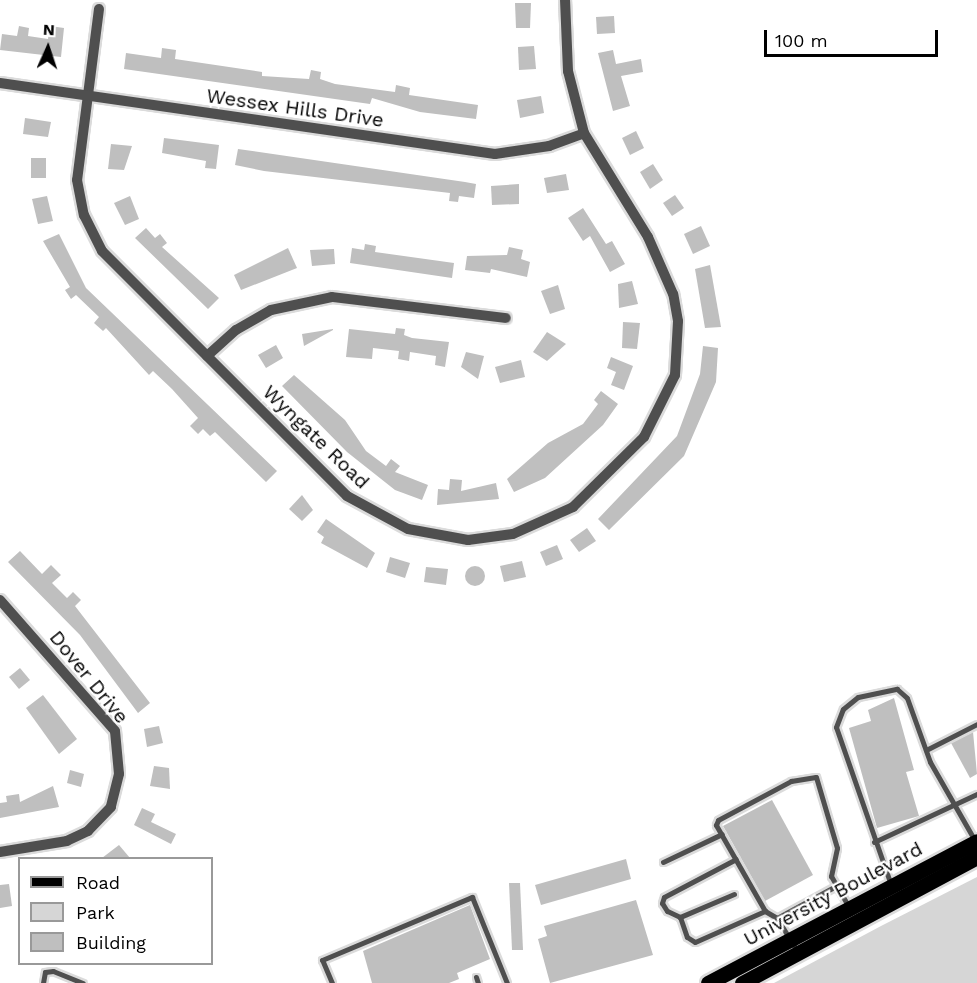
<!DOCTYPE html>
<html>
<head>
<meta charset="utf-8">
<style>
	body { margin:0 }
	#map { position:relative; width:977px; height:983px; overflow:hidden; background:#fff; font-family:"Work Sans",sans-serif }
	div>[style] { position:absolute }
	.green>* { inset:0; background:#d6d6d6 }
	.building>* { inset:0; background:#bfbfbf }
	.round { border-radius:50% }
	.roads { filter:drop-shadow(2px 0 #dbdbdb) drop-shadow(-2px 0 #dbdbdb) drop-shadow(0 2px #dbdbdb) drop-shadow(0 -2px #dbdbdb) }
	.service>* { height:5px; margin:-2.5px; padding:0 2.5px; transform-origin:2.5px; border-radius:2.5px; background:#4f4f4f }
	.minor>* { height:10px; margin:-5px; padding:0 5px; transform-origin:5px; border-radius:5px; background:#4f4f4f }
	.primary>* { height:15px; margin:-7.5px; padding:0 7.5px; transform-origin:7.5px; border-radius:7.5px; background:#000 }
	span { translate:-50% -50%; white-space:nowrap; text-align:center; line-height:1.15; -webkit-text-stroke:4.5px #fff; paint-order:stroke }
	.street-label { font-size:20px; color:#000 }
	.legend { position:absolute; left:18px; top:857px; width:195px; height:108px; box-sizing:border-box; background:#fff; border:2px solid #999; margin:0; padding:8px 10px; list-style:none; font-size:18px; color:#000 }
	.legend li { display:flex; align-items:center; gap:12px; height:30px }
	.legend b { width:30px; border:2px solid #999 }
	.north { position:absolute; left:18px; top:18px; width:60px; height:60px; -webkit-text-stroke:4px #fff; paint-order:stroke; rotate:3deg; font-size:16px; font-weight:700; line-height:24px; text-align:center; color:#000 }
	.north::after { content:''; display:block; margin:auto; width:21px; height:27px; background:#000; clip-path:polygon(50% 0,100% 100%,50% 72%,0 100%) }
	.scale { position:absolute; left:764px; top:30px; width:174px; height:27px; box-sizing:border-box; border:3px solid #000; border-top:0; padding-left:8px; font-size:18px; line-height:21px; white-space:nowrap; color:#000; -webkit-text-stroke:4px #fff; paint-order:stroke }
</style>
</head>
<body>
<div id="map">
	<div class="green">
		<i style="clip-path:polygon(977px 877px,977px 983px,774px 983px,881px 926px)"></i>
	</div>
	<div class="building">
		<i style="clip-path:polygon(515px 3px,531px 3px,530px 28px,516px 28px)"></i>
		<i style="clip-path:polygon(614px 16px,615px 33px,597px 34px,596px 17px)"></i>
		<i style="clip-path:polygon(19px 26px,29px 28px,28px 36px,48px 39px,50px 26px,64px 28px,61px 57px,0 50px,2px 34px,17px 36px)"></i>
		<i style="clip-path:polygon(534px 46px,536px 69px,519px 70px,518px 47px)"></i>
		<i style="clip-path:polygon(162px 48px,176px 50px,175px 59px,262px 72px,262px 76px,309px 79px,311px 70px,321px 72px,320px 79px,335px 84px,395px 92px,396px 85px,410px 88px,409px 95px,478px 105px,476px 119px,420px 112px,372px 98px,370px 104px,124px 69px,126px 53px,161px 58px)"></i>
		<i style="clip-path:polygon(613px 50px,616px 64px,641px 59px,643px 72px,621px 76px,630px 106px,613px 111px,598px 53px)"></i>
		<i style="clip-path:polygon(541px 96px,544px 113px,520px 118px,517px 100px)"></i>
		<i style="clip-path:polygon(25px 118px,51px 122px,48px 137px,23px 134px)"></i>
		<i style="clip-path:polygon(636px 131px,644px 148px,630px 155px,622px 138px)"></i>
		<i style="clip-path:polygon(164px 138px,219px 145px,216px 169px,205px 168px,206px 161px,162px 153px)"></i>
		<i style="clip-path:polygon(111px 144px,132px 146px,124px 170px,108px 169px)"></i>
		<i style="clip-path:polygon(238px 149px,465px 182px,476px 184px,474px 198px,459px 196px,458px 202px,449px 201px,450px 193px,264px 171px,235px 165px)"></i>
		<i style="clip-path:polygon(31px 158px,46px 158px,46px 178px,31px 178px)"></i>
		<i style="clip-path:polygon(653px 164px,663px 180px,650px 189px,640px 172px)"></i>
		<i style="clip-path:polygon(566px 174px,569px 190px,547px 193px,544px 178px)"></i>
		<i style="clip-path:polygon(519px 184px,519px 204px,492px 205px,491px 186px)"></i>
		<i style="clip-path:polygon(675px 195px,684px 208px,672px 216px,663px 203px)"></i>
		<i style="clip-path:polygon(47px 196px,53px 221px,38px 224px,32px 199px)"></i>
		<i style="clip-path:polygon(130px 196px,139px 219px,125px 225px,114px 203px)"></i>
		<i style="clip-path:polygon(583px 208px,606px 244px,612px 241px,625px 264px,610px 272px,590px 236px,583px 241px,568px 218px)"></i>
		<i style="clip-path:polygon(701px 226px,710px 246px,693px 254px,684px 234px)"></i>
		<i style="clip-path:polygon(146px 228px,155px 238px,160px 234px,167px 243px,162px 247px,219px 298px,208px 309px,135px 238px)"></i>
		<i style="clip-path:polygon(59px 234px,86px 288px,277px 471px,266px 482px,215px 432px,210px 436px,203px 429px,198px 434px,190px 426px,198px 418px,172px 389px,153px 371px,149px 375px,106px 328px,103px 331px,94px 323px,99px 317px,76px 295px,71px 299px,65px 290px,70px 287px,43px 241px)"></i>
		<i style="clip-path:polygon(365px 244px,376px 246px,375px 252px,454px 263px,452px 278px,350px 263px,352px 248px,364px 250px)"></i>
		<i style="clip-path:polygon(509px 247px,523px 250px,521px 259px,530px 262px,527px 277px,491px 269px,490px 273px,465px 270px,467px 256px,507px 255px)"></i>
		<i style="clip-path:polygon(288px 248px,297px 268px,241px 290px,234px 275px)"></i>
		<i style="clip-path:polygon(334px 249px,335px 264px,312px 266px,310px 250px)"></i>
		<i style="clip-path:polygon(710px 265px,721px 327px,705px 328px,695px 269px)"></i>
		<i style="clip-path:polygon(632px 281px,638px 304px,619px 308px,618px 284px)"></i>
		<i style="clip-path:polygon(558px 285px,565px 309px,550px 314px,541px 291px)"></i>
		<i style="clip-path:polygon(623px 322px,640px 323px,637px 349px,622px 348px)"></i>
		<i style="clip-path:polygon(396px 328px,405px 329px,404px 335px,412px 338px,449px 342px,445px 367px,435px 365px,436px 356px,410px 352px,409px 361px,398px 359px,399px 351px,373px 348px,372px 359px,346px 357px,349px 329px,395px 334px)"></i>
		<i style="clip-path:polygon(333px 329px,333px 330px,304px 346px,302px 334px)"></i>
		<i style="clip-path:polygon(547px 332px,566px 344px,547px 361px,533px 352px)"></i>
		<i style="clip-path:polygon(276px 345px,283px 358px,266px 368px,258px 355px)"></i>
		<i style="clip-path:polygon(703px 346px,718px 348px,716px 382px,684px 456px,609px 530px,598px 519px,677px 436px,700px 374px)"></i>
		<i style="clip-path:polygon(466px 352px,484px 356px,478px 379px,461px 367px)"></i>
		<i style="clip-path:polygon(611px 357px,633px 366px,624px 390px,611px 385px,616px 372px,607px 368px)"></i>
		<i style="clip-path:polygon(521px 360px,525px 377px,500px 383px,495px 367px)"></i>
		<i style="clip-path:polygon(294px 375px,345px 420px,366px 451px,386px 466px,391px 459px,400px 466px,395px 472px,428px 485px,422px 500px,395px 490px,347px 452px,282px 386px)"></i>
		<i style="clip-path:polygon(601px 391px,618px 404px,603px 425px,545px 478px,514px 492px,507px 479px,548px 443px,583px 424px,598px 404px,594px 400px)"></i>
		<i style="clip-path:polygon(450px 479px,462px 480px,461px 491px,496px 483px,499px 499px,437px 505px,438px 489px,449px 490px)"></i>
		<i style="clip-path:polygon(302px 495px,313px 510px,302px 521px,289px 509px)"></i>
		<i style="clip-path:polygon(326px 519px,375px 553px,367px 568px,321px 543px,324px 537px,317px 532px)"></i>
		<i style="clip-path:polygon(587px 528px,596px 541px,579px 552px,570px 540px)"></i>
		<i style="clip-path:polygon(557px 545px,563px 559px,546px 566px,540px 552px)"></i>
		<i style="clip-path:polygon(20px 551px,42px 574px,51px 565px,61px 575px,52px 583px,67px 598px,73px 592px,81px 600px,75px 606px,150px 703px,138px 713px,80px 635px,8px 562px)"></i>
		<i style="clip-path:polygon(390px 557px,410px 563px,405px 578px,386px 572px)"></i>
		<i style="clip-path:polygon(522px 561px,526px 577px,504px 582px,500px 566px)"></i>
		<i class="round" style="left:465px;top:566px;width:20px;height:20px"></i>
		<i style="clip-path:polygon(426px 567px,448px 569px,446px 585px,424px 582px)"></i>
		<i style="clip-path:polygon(20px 668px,30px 680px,19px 689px,9px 677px)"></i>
		<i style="clip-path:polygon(43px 695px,77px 739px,59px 754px,26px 708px)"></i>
		<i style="clip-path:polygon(894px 698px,914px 770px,906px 772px,919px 816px,877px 828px,849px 728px,871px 721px,868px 710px)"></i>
		<i style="clip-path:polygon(159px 726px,163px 743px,147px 747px,144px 729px)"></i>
		<i style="clip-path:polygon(973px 732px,977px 774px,970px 778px,951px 743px)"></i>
		<i style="clip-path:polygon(154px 766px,169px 768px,170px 789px,150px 786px)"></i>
		<i style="clip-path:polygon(70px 770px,84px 774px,81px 787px,67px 783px)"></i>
		<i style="clip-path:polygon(53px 786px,59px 807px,0 818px,0 803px,7px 802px,6px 796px,19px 794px,20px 802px)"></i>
		<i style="clip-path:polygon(772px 800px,813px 875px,765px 901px,723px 826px)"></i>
		<i style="clip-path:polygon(142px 808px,155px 814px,151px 822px,176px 834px,171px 844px,134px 825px)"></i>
		<i style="clip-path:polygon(119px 845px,130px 858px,102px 858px)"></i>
		<i style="clip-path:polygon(626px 859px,631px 879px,541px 905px,535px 885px)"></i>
		<i style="clip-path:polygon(509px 883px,520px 883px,523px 950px,512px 950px)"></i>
		<i style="clip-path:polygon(9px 884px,12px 906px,0 908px,0 885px)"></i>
		<i style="clip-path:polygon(636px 900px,653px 955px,550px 983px,538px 939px,547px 936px,544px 926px)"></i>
		<i style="clip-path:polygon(470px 905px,490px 959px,457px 973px,459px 979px,449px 983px,372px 983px,363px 951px)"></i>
	</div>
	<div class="roads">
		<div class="service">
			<i style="left:926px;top:750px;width:57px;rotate:-27deg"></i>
			<i style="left:874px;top:842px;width:114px;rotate:-25deg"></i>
			<i style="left:663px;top:862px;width:65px;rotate:-25.4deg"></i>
			<i style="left:891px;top:885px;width:167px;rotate:-109.2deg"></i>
			<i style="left:836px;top:727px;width:19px;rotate:-69deg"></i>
			<i style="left:843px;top:709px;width:19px;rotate:-39deg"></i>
			<i style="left:858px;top:697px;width:40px;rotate:-12deg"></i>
			<i style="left:897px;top:689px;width:13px;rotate:42deg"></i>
			<i style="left:907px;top:698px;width:68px;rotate:70.2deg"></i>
			<i style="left:930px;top:762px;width:89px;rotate:60.3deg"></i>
			<i style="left:734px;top:894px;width:59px;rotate:156.9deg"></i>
			<i style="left:680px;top:917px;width:14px;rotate:-155deg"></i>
			<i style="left:667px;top:911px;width:9px;rotate:-122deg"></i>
			<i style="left:662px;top:903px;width:6px;rotate:-72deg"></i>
			<i style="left:664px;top:897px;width:81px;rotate:-27.8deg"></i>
			<i style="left:680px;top:917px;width:21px;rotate:71deg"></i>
			<i style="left:687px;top:937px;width:9px;rotate:32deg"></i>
			<i style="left:695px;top:942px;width:77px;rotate:-23.9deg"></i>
			<i style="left:777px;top:918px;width:67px;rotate:-28.5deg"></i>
			<i style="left:798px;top:952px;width:40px;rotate:-122deg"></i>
			<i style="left:777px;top:918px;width:14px;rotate:-150deg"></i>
			<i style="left:765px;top:911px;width:99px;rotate:-119.7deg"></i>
			<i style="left:716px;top:825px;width:5px;rotate:-68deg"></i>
			<i style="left:718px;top:820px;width:83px;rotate:-28.1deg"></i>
			<i style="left:791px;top:781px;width:25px;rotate:-9deg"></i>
			<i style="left:816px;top:777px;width:74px;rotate:73.5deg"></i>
			<i style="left:837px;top:848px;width:29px;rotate:102deg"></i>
			<i style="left:831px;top:876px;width:34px;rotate:60deg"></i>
			<i style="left:476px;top:977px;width:6px;rotate:72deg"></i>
			<i style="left:43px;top:983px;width:11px;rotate:-80deg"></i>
			<i style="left:45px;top:972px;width:8px;rotate:-7deg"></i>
			<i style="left:53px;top:971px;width:32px;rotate:22deg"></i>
			<i style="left:332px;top:983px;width:25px;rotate:-113deg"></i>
			<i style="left:322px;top:960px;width:163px;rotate:-22.8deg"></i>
			<i style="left:472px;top:897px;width:93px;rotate:67.9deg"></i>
		</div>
		<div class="minor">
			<i style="left:99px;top:9px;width:172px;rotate:97.3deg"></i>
			<i style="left:77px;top:180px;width:36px;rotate:79deg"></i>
			<i style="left:84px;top:215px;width:40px;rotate:63.4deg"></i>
			<i style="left:102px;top:251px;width:346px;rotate:45deg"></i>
			<i style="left:347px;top:496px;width:69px;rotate:28.4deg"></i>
			<i style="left:408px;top:529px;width:61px;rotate:10.4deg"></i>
			<i style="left:468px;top:540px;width:45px;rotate:-7.6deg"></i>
			<i style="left:513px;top:534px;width:66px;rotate:-24.2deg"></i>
			<i style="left:573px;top:507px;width:100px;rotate:-44.6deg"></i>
			<i style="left:644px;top:437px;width:69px;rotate:-63.4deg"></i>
			<i style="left:675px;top:375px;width:54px;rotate:-86.8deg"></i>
			<i style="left:678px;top:321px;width:27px;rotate:-100deg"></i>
			<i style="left:673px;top:294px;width:62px;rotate:-113.7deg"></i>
			<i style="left:648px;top:237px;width:122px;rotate:-121.6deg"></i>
			<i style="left:584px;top:133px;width:64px;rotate:-104.5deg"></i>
			<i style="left:568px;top:71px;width:71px;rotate:-92.4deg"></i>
			<i style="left:0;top:83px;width:500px;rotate:8.16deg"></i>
			<i style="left:495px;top:154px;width:55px;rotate:-8.4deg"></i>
			<i style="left:549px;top:146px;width:37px;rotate:-20deg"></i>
			<i style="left:207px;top:356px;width:39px;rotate:-42deg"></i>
			<i style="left:236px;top:330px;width:40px;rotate:-29.7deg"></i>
			<i style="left:271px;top:310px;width:62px;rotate:-12deg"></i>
			<i style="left:332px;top:297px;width:175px;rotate:6.9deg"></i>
			<i style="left:0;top:600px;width:174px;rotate:48.7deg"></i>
			<i style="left:115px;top:731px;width:43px;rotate:84.7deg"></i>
			<i style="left:119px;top:774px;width:34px;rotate:104deg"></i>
			<i style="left:111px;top:807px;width:33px;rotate:134deg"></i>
			<i style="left:88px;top:831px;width:23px;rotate:155deg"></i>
			<i style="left:67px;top:841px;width:68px;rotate:170.7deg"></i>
		</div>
		<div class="primary">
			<i style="left:708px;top:983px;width:304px;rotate:-27.8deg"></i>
			<i style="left:742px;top:983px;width:267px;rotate:-28.2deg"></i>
		</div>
	</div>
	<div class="street-label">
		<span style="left:295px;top:108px;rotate:8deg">Wessex Hills Drive</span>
		<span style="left:316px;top:437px;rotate:44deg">Wyngate Road</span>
		<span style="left:89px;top:677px;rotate:51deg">Dover Drive</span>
		<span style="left:833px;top:894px;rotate:-28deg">University Boulevard</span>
	</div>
	<ul class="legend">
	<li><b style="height:8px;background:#000"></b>Road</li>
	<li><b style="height:16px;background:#d6d6d6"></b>Park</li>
	<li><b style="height:16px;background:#bfbfbf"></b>Building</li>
	</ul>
	<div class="north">N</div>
	<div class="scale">100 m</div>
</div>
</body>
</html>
